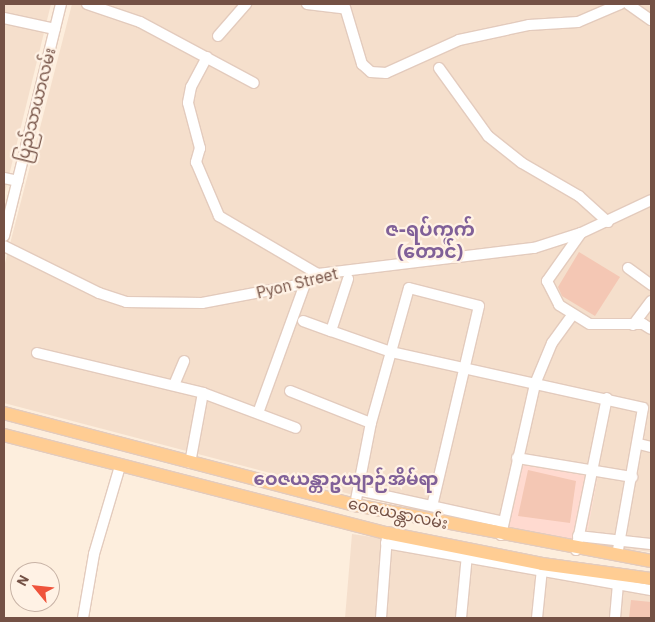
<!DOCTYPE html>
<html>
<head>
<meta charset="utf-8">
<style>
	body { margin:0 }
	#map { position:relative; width:655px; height:622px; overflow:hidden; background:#fdeedd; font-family:"IBM Plex Sans","Noto Sans Myanmar",sans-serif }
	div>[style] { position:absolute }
	.residential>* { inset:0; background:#f5dfcc }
	.commercial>* { inset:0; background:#ffdad0 }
	.building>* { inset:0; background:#f4c7b4 }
	.roads { filter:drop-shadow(1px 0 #e3cbbd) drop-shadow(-1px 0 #e3cbbd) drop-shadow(0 1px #e3cbbd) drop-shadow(0 -1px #e3cbbd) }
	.minor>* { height:10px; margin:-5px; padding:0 5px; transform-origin:5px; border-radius:5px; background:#fff }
	.major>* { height:12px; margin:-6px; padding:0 6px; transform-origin:6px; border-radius:6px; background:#ffcd93 }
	span { translate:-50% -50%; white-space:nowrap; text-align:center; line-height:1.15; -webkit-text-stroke:4.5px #fff2e5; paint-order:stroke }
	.street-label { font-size:16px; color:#745145 }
	.neighbourhood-label { font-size:18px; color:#806098; font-weight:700 }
	.quarter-label { font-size:19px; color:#806098; font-weight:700 }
	.frame { position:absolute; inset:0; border:5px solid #745145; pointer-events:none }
	.north { position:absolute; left:10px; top:562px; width:50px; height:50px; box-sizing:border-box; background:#fff2e5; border:1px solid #c7b2a5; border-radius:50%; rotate:298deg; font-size:14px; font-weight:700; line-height:20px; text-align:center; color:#745145 }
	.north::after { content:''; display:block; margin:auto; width:18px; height:22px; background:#ef533b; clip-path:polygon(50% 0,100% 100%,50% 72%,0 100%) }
</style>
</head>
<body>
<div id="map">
	<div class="residential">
		<i style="clip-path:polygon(4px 4px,51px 4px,4px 196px)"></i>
		<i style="clip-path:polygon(72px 4px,651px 4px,651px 552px,585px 544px,599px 469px,497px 526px,361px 497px,4px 403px,4px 267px)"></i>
		<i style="clip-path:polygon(352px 534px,651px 578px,651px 618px,345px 618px)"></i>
	</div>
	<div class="commercial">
		<i style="clip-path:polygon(513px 453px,599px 469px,585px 544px,497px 526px)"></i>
	</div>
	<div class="building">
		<i style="clip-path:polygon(579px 252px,620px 277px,595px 316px,562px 296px,558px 287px)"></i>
		<i style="clip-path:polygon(528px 470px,576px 481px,570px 523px,518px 516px)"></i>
		<i style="clip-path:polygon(631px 600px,651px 602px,651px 618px,629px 618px)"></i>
	</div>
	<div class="roads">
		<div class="minor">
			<i style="left:87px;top:4px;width:56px;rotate:18.8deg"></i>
			<i style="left:140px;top:22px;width:129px;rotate:28.2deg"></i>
			<i style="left:307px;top:4px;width:38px;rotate:7deg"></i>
			<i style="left:344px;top:4px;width:63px;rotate:73.3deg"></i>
			<i style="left:362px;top:64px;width:12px;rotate:42deg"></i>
			<i style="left:371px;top:72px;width:15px;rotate:4deg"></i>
			<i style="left:386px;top:73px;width:80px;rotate:-24.3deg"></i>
			<i style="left:459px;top:40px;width:72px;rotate:-12.1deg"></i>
			<i style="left:529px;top:25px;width:49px;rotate:-3.5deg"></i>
			<i style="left:578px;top:22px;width:46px;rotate:-23.2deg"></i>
			<i style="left:628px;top:4px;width:28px;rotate:35deg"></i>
			<i style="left:4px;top:18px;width:52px;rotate:12.2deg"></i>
			<i style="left:218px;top:36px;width:43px;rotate:-48.8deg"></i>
			<i style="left:207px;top:57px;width:34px;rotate:118deg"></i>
			<i style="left:191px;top:87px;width:16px;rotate:101deg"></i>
			<i style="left:188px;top:103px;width:47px;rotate:75.1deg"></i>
			<i style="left:200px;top:148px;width:15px;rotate:106deg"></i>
			<i style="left:196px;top:162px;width:59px;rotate:66.9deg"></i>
			<i style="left:219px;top:216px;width:115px;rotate:30.4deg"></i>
			<i style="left:439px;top:68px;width:84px;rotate:54.2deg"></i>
			<i style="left:488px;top:136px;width:43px;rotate:38.5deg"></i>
			<i style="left:522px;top:163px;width:66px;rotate:30.1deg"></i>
			<i style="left:579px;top:196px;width:39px;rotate:42deg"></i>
			<i style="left:4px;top:178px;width:14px;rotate:12deg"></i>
			<i style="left:581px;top:233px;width:59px;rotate:125.3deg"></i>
			<i style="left:547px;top:281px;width:27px;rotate:63deg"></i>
			<i style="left:559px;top:305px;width:36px;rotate:32deg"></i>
			<i style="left:590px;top:324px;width:53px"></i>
			<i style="left:643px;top:324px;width:9px;rotate:32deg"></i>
			<i style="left:4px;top:236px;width:239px;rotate:-76.2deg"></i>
			<i style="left:4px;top:246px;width:106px;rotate:26.3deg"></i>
			<i style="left:99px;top:293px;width:28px;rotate:18deg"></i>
			<i style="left:126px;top:302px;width:76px;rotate:0.8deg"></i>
			<i style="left:202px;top:303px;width:97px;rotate:-10.7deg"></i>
			<i style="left:297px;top:285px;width:24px;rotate:-28deg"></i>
			<i style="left:318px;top:274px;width:218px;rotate:-6.9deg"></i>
			<i style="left:534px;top:248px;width:49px;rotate:-17.7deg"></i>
			<i style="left:581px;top:233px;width:77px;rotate:-25.2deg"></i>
			<i style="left:628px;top:268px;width:29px;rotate:36deg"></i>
			<i style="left:303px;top:321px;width:30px;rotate:20deg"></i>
			<i style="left:331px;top:331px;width:55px;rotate:-71.9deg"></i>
			<i style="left:633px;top:325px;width:30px;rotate:-53deg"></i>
			<i style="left:331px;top:331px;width:64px;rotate:19.3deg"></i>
			<i style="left:391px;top:352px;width:258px;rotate:12.5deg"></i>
			<i style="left:643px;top:408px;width:149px;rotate:100deg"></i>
			<i style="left:37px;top:353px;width:171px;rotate:13.5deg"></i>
			<i style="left:203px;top:393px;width:99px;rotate:20.6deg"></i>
			<i style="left:174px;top:385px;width:26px;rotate:-67deg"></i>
			<i style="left:290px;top:391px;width:87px;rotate:21.6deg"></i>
			<i style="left:258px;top:413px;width:140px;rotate:-70deg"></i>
			<i style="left:639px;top:444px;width:12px;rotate:14deg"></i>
			<i style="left:517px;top:458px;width:117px;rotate:9.4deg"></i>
			<i style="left:190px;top:463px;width:71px;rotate:-79.5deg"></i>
			<i style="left:358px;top:490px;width:149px;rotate:12.4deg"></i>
			<i style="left:355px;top:505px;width:84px;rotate:-79deg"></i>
			<i style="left:371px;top:423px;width:140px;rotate:-74.3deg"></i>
			<i style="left:409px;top:288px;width:72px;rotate:14.4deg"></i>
			<i style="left:479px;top:306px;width:205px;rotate:103.2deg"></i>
			<i style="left:501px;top:535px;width:155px;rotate:-77.3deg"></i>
			<i style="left:535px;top:384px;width:44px;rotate:-67.5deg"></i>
			<i style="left:552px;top:343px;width:34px;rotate:-54deg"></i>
			<i style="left:578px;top:536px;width:73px;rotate:6.3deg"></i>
			<i style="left:386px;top:543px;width:269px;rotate:10.1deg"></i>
			<i style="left:576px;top:550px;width:155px;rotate:-78.5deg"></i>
			<i style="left:83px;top:618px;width:65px;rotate:-80.2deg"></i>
			<i style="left:94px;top:554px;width:92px;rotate:-73.5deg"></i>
			<i style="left:381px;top:618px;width:81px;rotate:-85.8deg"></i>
			<i style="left:461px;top:618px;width:63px;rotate:-84.6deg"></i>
			<i style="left:537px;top:618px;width:49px;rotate:-84.2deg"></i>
			<i style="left:615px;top:618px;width:36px;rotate:-85deg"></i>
		</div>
		<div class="major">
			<i style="left:4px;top:413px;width:363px;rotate:14.7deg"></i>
			<i style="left:355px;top:505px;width:301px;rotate:10.7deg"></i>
			<i style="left:4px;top:435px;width:395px;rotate:14.4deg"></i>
			<i style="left:387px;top:533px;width:158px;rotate:11.3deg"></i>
			<i style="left:542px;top:564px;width:110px;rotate:7.8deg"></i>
		</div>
	</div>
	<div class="street-label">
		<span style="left:36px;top:105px;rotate:-76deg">ပြည်သာယာလမ်း</span>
		<span style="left:297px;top:283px;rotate:-14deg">Pyon Street</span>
		<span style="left:398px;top:513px;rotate:12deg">ဝေဇယန္တာလမ်း</span>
	</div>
	<div class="neighbourhood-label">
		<span style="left:346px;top:479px">ဝေဇယန္တာဥယျာဉ်အိမ်ရာ</span>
	</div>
	<div class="quarter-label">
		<span style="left:430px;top:241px">ဇ-ရပ်ကွက်<br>(တောင်)</span>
	</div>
	<div class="frame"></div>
	<div class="north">N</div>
</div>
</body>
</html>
